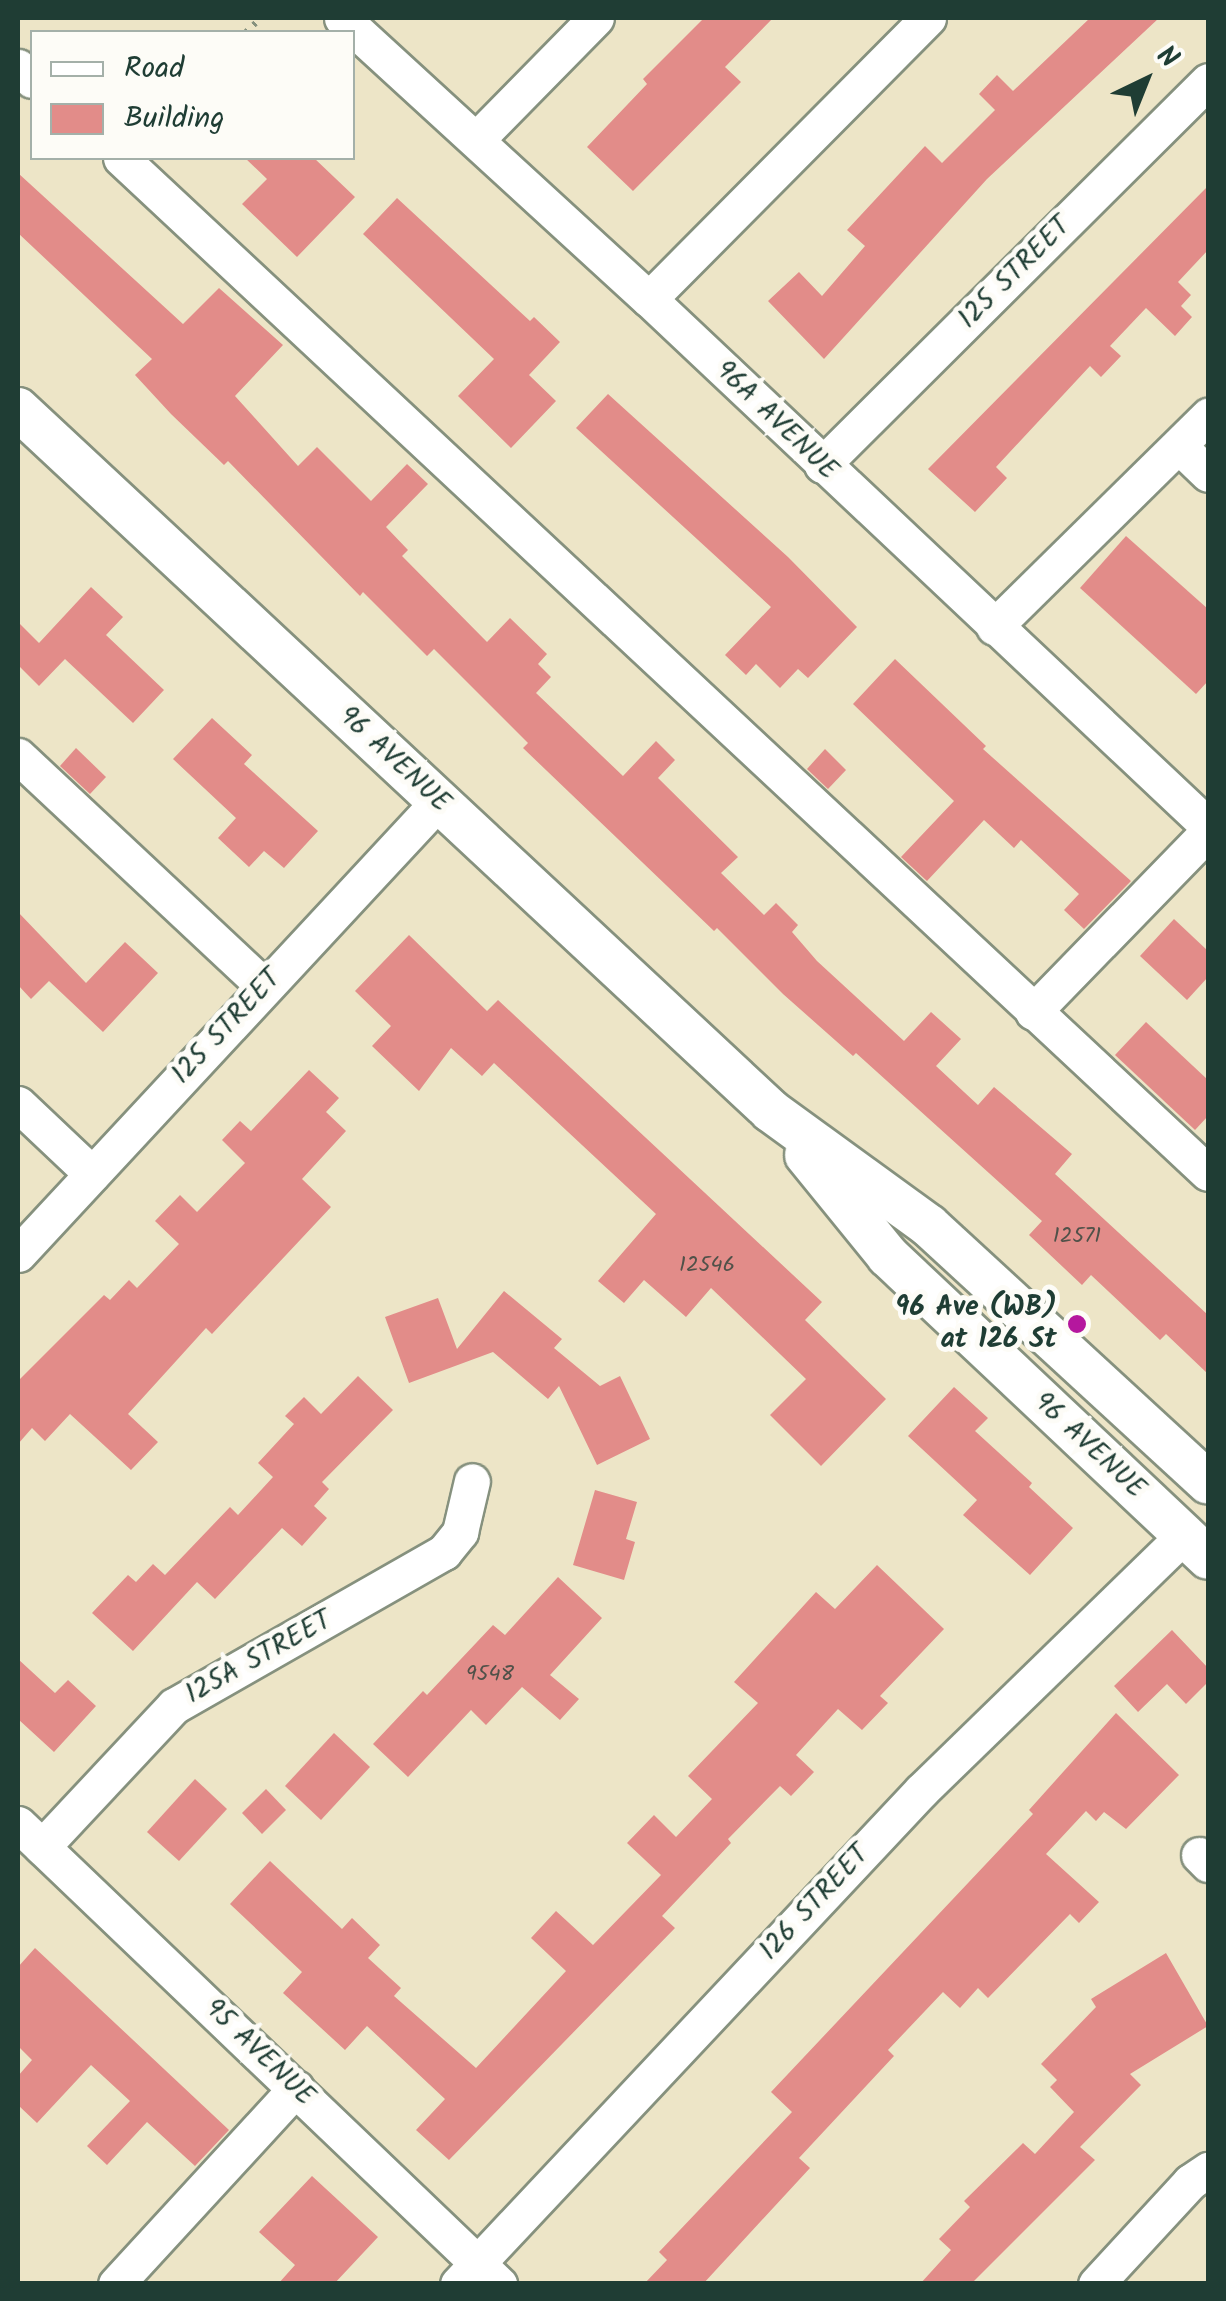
<!DOCTYPE html>
<html>
<head>
<meta charset="utf-8">
<style>
	body { margin:0 }
	#map { position:relative; width:1226px; height:2301px; overflow:hidden; background:#ede5c7; font-family:Kalam,sans-serif }
	div>[style] { position:absolute }
	.building>* { inset:0; background:#e28c89 }
	.path>* { height:6px; margin-top:-3px; transform-origin:0; background:repeating-linear-gradient(90deg,#86917e 0 2.5px,transparent 0 10.5px) }
	.roads { filter:drop-shadow(2px 0 #86917e) drop-shadow(-2px 0 #86917e) drop-shadow(0 2px #86917e) drop-shadow(0 -2px #86917e) }
	.minor>* { height:35px; margin:-17.5px; padding:0 17.5px; transform-origin:17.5px; border-radius:17.5px; background:#fff }
	.major>* { height:42px; margin:-21px; padding:0 21px; transform-origin:21px; border-radius:21px; background:#fff }
	.dots>* { width:28px; height:28px; translate:-50% -50%; box-sizing:border-box; border:5px solid #fdfcf7; border-radius:50% }
	span { translate:-50% -50%; white-space:nowrap; text-align:center; line-height:1.15; -webkit-text-stroke:10px #fdfcf7; paint-order:stroke }
	.number-label { font-size:22px; color:#505149 }
	.number-label span { -webkit-text-stroke-width:0 }
	.street-label { font-size:28px; color:#1f3d34 }
	.poi-label { font-size:28px; color:#1f3d34; font-weight:700 }
	.right { translate:-100% -50%; text-align:right }
	.frame { position:absolute; inset:0; border:20px solid #1f3d34; pointer-events:none }
	.legend { position:absolute; left:30px; top:30px; width:325px; height:130px; box-sizing:border-box; background:#fdfcf7; border:2px solid #a4b0a9; margin:0; padding:12px 18px; list-style:none; font-size:30px; color:#1f3d34 }
	.legend li { display:flex; align-items:center; gap:20px; height:50px }
	.legend b { width:50px; border:2px solid #a4b0a9 }
	.north { position:absolute; left:1096px; top:30px; width:100px; height:100px; -webkit-text-stroke:8px #fdfcf7; paint-order:stroke; rotate:43deg; font-size:28px; font-weight:700; line-height:40px; text-align:center; color:#1f3d34 }
	.north::after { content:''; display:block; margin:auto; width:35px; height:45px; background:#1f3d34; clip-path:polygon(50% 0,100% 100%,50% 72%,0 100%) }
</style>
</head>
<body>
<div id="map">
	<div class="building">
		<i style="clip-path:polygon(704px 18px,773px 18px,725px 67px,741px 82px,633px 191px,587px 147px,647px 84px,643px 79px)"></i>
		<i style="clip-path:polygon(1090px 18px,1159px 18px,987px 179px,824px 359px,768px 301px,799px 272px,822px 296px,865px 246px,847px 230px,925px 146px,942px 163px,995px 110px,979px 94px,997px 75px,1013px 91px)"></i>
		<i style="clip-path:polygon(245px 158px,314px 158px,355px 197px,297px 257px,242px 204px,267px 179px)"></i>
		<i style="clip-path:polygon(18px 173px,183px 324px,219px 288px,283px 345px,235px 396px,298px 466px,317px 447px,371px 501px,407px 464px,428px 484px,386px 527px,408px 550px,402px 556px,487px 642px,510px 618px,547px 654px,538px 664px,551px 677px,536px 693px,623px 776px,656px 741px,675px 760px,658px 778px,738px 857px,721px 873px,764px 915px,776px 903px,798px 925px,792px 932px,817px 961px,904px 1041px,931px 1012px,961px 1039px,936px 1066px,978px 1105px,994px 1087px,1072px 1154px,1055px 1174px,1208px 1315px,1208px 1374px,1166px 1334px,1160px 1340px,1091px 1275px,1082px 1285px,1029px 1235px,1042px 1221px,856px 1053px,853px 1056px,783px 994px,717px 928px,714px 931px,523px 748px,528px 743px,434px 649px,427px 656px,363px 592px,360px 596px,228px 461px,224px 465px,171px 414px,135px 375px,152px 359px,18px 233px)"></i>
		<i style="clip-path:polygon(1208px 186px,1208px 250px,1178px 282px,1191px 295px,1181px 306px,1192px 317px,1175px 336px,1146px 308px,1110px 346px,1121px 356px,1101px 377px,1090px 366px,996px 467px,1007px 478px,975px 512px,928px 469px)"></i>
		<i style="clip-path:polygon(397px 198px,530px 321px,534px 317px,560px 342px,529px 375px,556px 401px,511px 448px,458px 396px,494px 359px,363px 234px)"></i>
		<i style="clip-path:polygon(608px 394px,788px 557px,857px 627px,808px 678px,798px 669px,780px 688px,756px 664px,746px 675px,725px 655px,771px 607px,576px 428px)"></i>
		<i style="clip-path:polygon(1126px 536px,1208px 609px,1208px 681px,1196px 694px,1080px 588px)"></i>
		<i style="clip-path:polygon(91px 587px,123px 617px,106px 635px,164px 690px,133px 723px,65px 659px,39px 686px,18px 665px,18px 622px,39px 643px)"></i>
		<i style="clip-path:polygon(895px 659px,986px 746px,983px 749px,1131px 881px,1084px 929px,1064px 910px,1079px 894px,1021px 840px,1014px 848px,984px 820px,927px 881px,901px 857px,954px 801px,853px 704px)"></i>
		<i style="clip-path:polygon(212px 718px,252px 755px,244px 764px,318px 831px,284px 868px,264px 851px,249px 867px,218px 838px,236px 818px,173px 759px)"></i>
		<i style="clip-path:polygon(76px 748px,106px 777px,90px 794px,60px 766px)"></i>
		<i style="clip-path:polygon(825px 749px,846px 770px,828px 789px,807px 769px)"></i>
		<i style="clip-path:polygon(18px 912px,86px 983px,125px 942px,158px 973px,103px 1032px,49px 981px,31px 999px,18px 985px)"></i>
		<i style="clip-path:polygon(1174px 919px,1208px 951px,1208px 977px,1187px 1000px,1140px 956px)"></i>
		<i style="clip-path:polygon(409px 935px,487px 1011px,498px 1000px,822px 1302px,805px 1320px,886px 1399px,821px 1466px,770px 1415px,806px 1379px,711px 1288px,686px 1317px,644px 1280px,624px 1303px,598px 1281px,656px 1214px,494px 1063px,482px 1076px,451px 1048px,419px 1091px,372px 1046px,391px 1026px,355px 991px)"></i>
		<i style="clip-path:polygon(1146px 1022px,1208px 1080px,1208px 1116px,1195px 1130px,1115px 1055px)"></i>
		<i style="clip-path:polygon(309px 1070px,339px 1098px,326px 1112px,346px 1131px,302px 1179px,331px 1207px,212px 1334px,206px 1328px,128px 1414px,158px 1442px,131px 1470px,70px 1414px,45px 1441px,32px 1428px,18px 1444px,18px 1381px,104px 1295px,110px 1300px,129px 1280px,137px 1288px,179px 1244px,155px 1221px,180px 1195px,197px 1212px,245px 1163px,222px 1140px,240px 1121px,251px 1131px)"></i>
		<i style="clip-path:polygon(504px 1291px,562px 1339px,554px 1348px,600px 1386px,620px 1376px,650px 1439px,597px 1465px,559px 1386px,548px 1399px,493px 1352px,409px 1383px,385px 1317px,438px 1298px,457px 1349px)"></i>
		<i style="clip-path:polygon(358px 1376px,393px 1410px,322px 1482px,329px 1489px,314px 1506px,327px 1518px,302px 1546px,282px 1528px,215px 1599px,197px 1582px,133px 1651px,92px 1613px,128px 1575px,136px 1582px,153px 1564px,165px 1575px,230px 1507px,238px 1515px,273px 1477px,258px 1463px,294px 1424px,285px 1416px,304px 1397px,321px 1414px)"></i>
		<i style="clip-path:polygon(954px 1387px,988px 1418px,975px 1431px,1032px 1483px,1029px 1487px,1073px 1528px,1030px 1575px,963px 1515px,977px 1500px,908px 1436px)"></i>
		<i style="clip-path:polygon(595px 1490px,637px 1502px,626px 1539px,635px 1542px,624px 1580px,573px 1565px)"></i>
		<i style="clip-path:polygon(877px 1565px,944px 1629px,880px 1696px,888px 1703px,862px 1730px,838px 1709px,796px 1755px,814px 1772px,791px 1796px,780px 1786px,728px 1839px,731px 1843px,662px 1916px,675px 1928px,449px 2160px,416px 2130px,445px 2099px,367px 2026px,345px 2050px,283px 1993px,302px 1972px,230px 1904px,270px 1861px,342px 1929px,352px 1918px,380px 1945px,368px 1958px,401px 1988px,394px 1996px,476px 2068px,566px 1971px,531px 1938px,556px 1911px,593px 1945px,661px 1875px,627px 1843px,654px 1815px,676px 1837px,712px 1799px,688px 1776px,758px 1703px,734px 1682px,816px 1592px,835px 1609px)"></i>
		<i style="clip-path:polygon(558px 1577px,602px 1618px,550px 1675px,579px 1699px,560px 1720px,522px 1687px,486px 1725px,471px 1710px,408px 1777px,373px 1744px,423px 1691px,427px 1695px,493px 1625px,505px 1635px)"></i>
		<i style="clip-path:polygon(1172px 1630px,1208px 1668px,1208px 1682px,1186px 1704px,1167px 1684px,1138px 1712px,1114px 1686px)"></i>
		<i style="clip-path:polygon(18px 1659px,55px 1693px,68px 1680px,96px 1706px,54px 1752px,18px 1719px)"></i>
		<i style="clip-path:polygon(1116px 1713px,1179px 1775px,1126px 1829px,1104px 1812px,1096px 1821px,1086px 1811px,1046px 1854px,1099px 1902px,1079px 1923px,1070px 1914px,988px 1998px,978px 1988px,960px 2008px,943px 1992px,888px 2050px,894px 2056px,799px 2158px,810px 2168px,703px 2284px,644px 2284px,667px 2260px,659px 2252px,792px 2112px,771px 2092px,1033px 1814px,1029px 1810px)"></i>
		<i style="clip-path:polygon(334px 1733px,370px 1767px,321px 1820px,285px 1786px)"></i>
		<i style="clip-path:polygon(195px 1779px,227px 1809px,179px 1861px,147px 1832px)"></i>
		<i style="clip-path:polygon(266px 1789px,286px 1810px,262px 1834px,242px 1813px)"></i>
		<i style="clip-path:polygon(35px 1948px,229px 2130px,195px 2166px,147px 2122px,107px 2165px,87px 2146px,130px 2101px,91px 2065px,37px 2123px,18px 2105px,18px 2076px,32px 2060px,18px 2046px,18px 1967px)"></i>
		<i style="clip-path:polygon(1166px 1953px,1208px 2026px,1130px 2074px,1141px 2085px,1080px 2147px,1095px 2160px,971px 2284px,920px 2284px,951px 2250px,939px 2239px,970px 2207px,964px 2201px,1023px 2143px,1035px 2154px,1074px 2112px,1050px 2087px,1057px 2080px,1041px 2064px,1096px 2007px,1091px 1999px)"></i>
		<i style="clip-path:polygon(312px 2176px,378px 2237px,334px 2284px,278px 2284px,295px 2265px,259px 2232px)"></i>
	</div>
	<div class="path">
		<i style="left:246px;top:32px;width:21px;rotate:-43deg"></i>
	</div>
	<div class="roads">
		<div class="minor">
			<i style="left:342px;top:18px;width:416px;rotate:42.5deg"></i>
			<i style="left:649px;top:299px;width:768px;rotate:43.31deg"></i>
			<i style="left:18px;top:67px;width:19px;rotate:43deg"></i>
			<i style="left:476px;top:140px;width:171px;rotate:-45.5deg"></i>
			<i style="left:121px;top:158px;width:1487px;rotate:43.04deg"></i>
			<i style="left:649px;top:299px;width:396px;rotate:-45.2deg"></i>
			<i style="left:1179px;top:446px;width:40px;rotate:44deg"></i>
			<i style="left:822px;top:465px;width:544px;rotate:-44.85deg"></i>
			<i style="left:994px;top:627px;width:301px;rotate:-44.6deg"></i>
			<i style="left:18px;top:756px;width:337px;rotate:43.1deg"></i>
			<i style="left:1033px;top:1012px;width:251px;rotate:-45.8deg"></i>
			<i style="left:18px;top:1104px;width:102px;rotate:43.4deg"></i>
			<i style="left:18px;top:1254px;width:617px;rotate:-47.1deg"></i>
			<i style="left:18px;top:1824px;width:666px;rotate:43.72deg"></i>
			<i style="left:42px;top:1847px;width:193px;rotate:-46.9deg"></i>
			<i style="left:174px;top:1706px;width:311px;rotate:-29.7deg"></i>
			<i style="left:444px;top:1552px;width:26px;rotate:-51deg"></i>
			<i style="left:460px;top:1532px;width:52px;rotate:-76.8deg"></i>
			<i style="left:1199px;top:1855px;width:13px;rotate:45deg"></i>
			<i style="left:116px;top:2284px;width:266px;rotate:-47.4deg"></i>
			<i style="left:458px;top:2284px;width:678px;rotate:-46.79deg"></i>
			<i style="left:922px;top:1790px;width:366px;rotate:-44.2deg"></i>
			<i style="left:1096px;top:2284px;width:139px;rotate:-47.3deg"></i>
			<i style="left:1190px;top:2182px;width:22px;rotate:-34deg"></i>
		</div>
		<div class="major">
			<i style="left:18px;top:409px;width:1029px;rotate:42.99deg"></i>
			<i style="left:771px;top:1111px;width:195px;rotate:36deg"></i>
			<i style="left:929px;top:1226px;width:379px;rotate:42.6deg"></i>
			<i style="left:806px;top:1155px;width:130px;rotate:50.9deg"></i>
			<i style="left:888px;top:1256px;width:440px;rotate:43.3deg"></i>
		</div>
	</div>
	<div class="dots">
		<i style="left:1077px;top:1324px;background:#b5179e"></i>
	</div>
	<div class="number-label">
		<span style="left:1077px;top:1237px">12571</span>
		<span style="left:707px;top:1266px">12546</span>
		<span style="left:490px;top:1675px">9548</span>
	</div>
	<div class="street-label">
		<span style="left:1015px;top:273px;rotate:-45deg">125 STREET</span>
		<span style="left:776px;top:421px;rotate:44deg">96A AVENUE</span>
		<span style="left:394px;top:760px;rotate:43deg">96 AVENUE</span>
		<span style="left:227px;top:1027px;rotate:-47deg">125 STREET</span>
		<span style="left:1089px;top:1446px;rotate:43deg">96 AVENUE</span>
		<span style="left:259px;top:1658px;rotate:-29deg">125A STREET</span>
		<span style="left:815px;top:1903px;rotate:-47deg">126 STREET</span>
		<span style="left:259px;top:2053px;rotate:44deg">95 AVENUE</span>
	</div>
	<div class="poi-label">
		<span class="right" style="left:1057px;top:1324px">96 Ave (WB)<br>at 126 St</span>
	</div>
	<div class="frame"></div>
	<ul class="legend">
	<li><b style="height:12px;background:#fff"></b>Road</li>
	<li><b style="height:28px;background:#e28c89"></b>Building</li>
	</ul>
	<div class="north">N</div>
</div>
</body>
</html>
